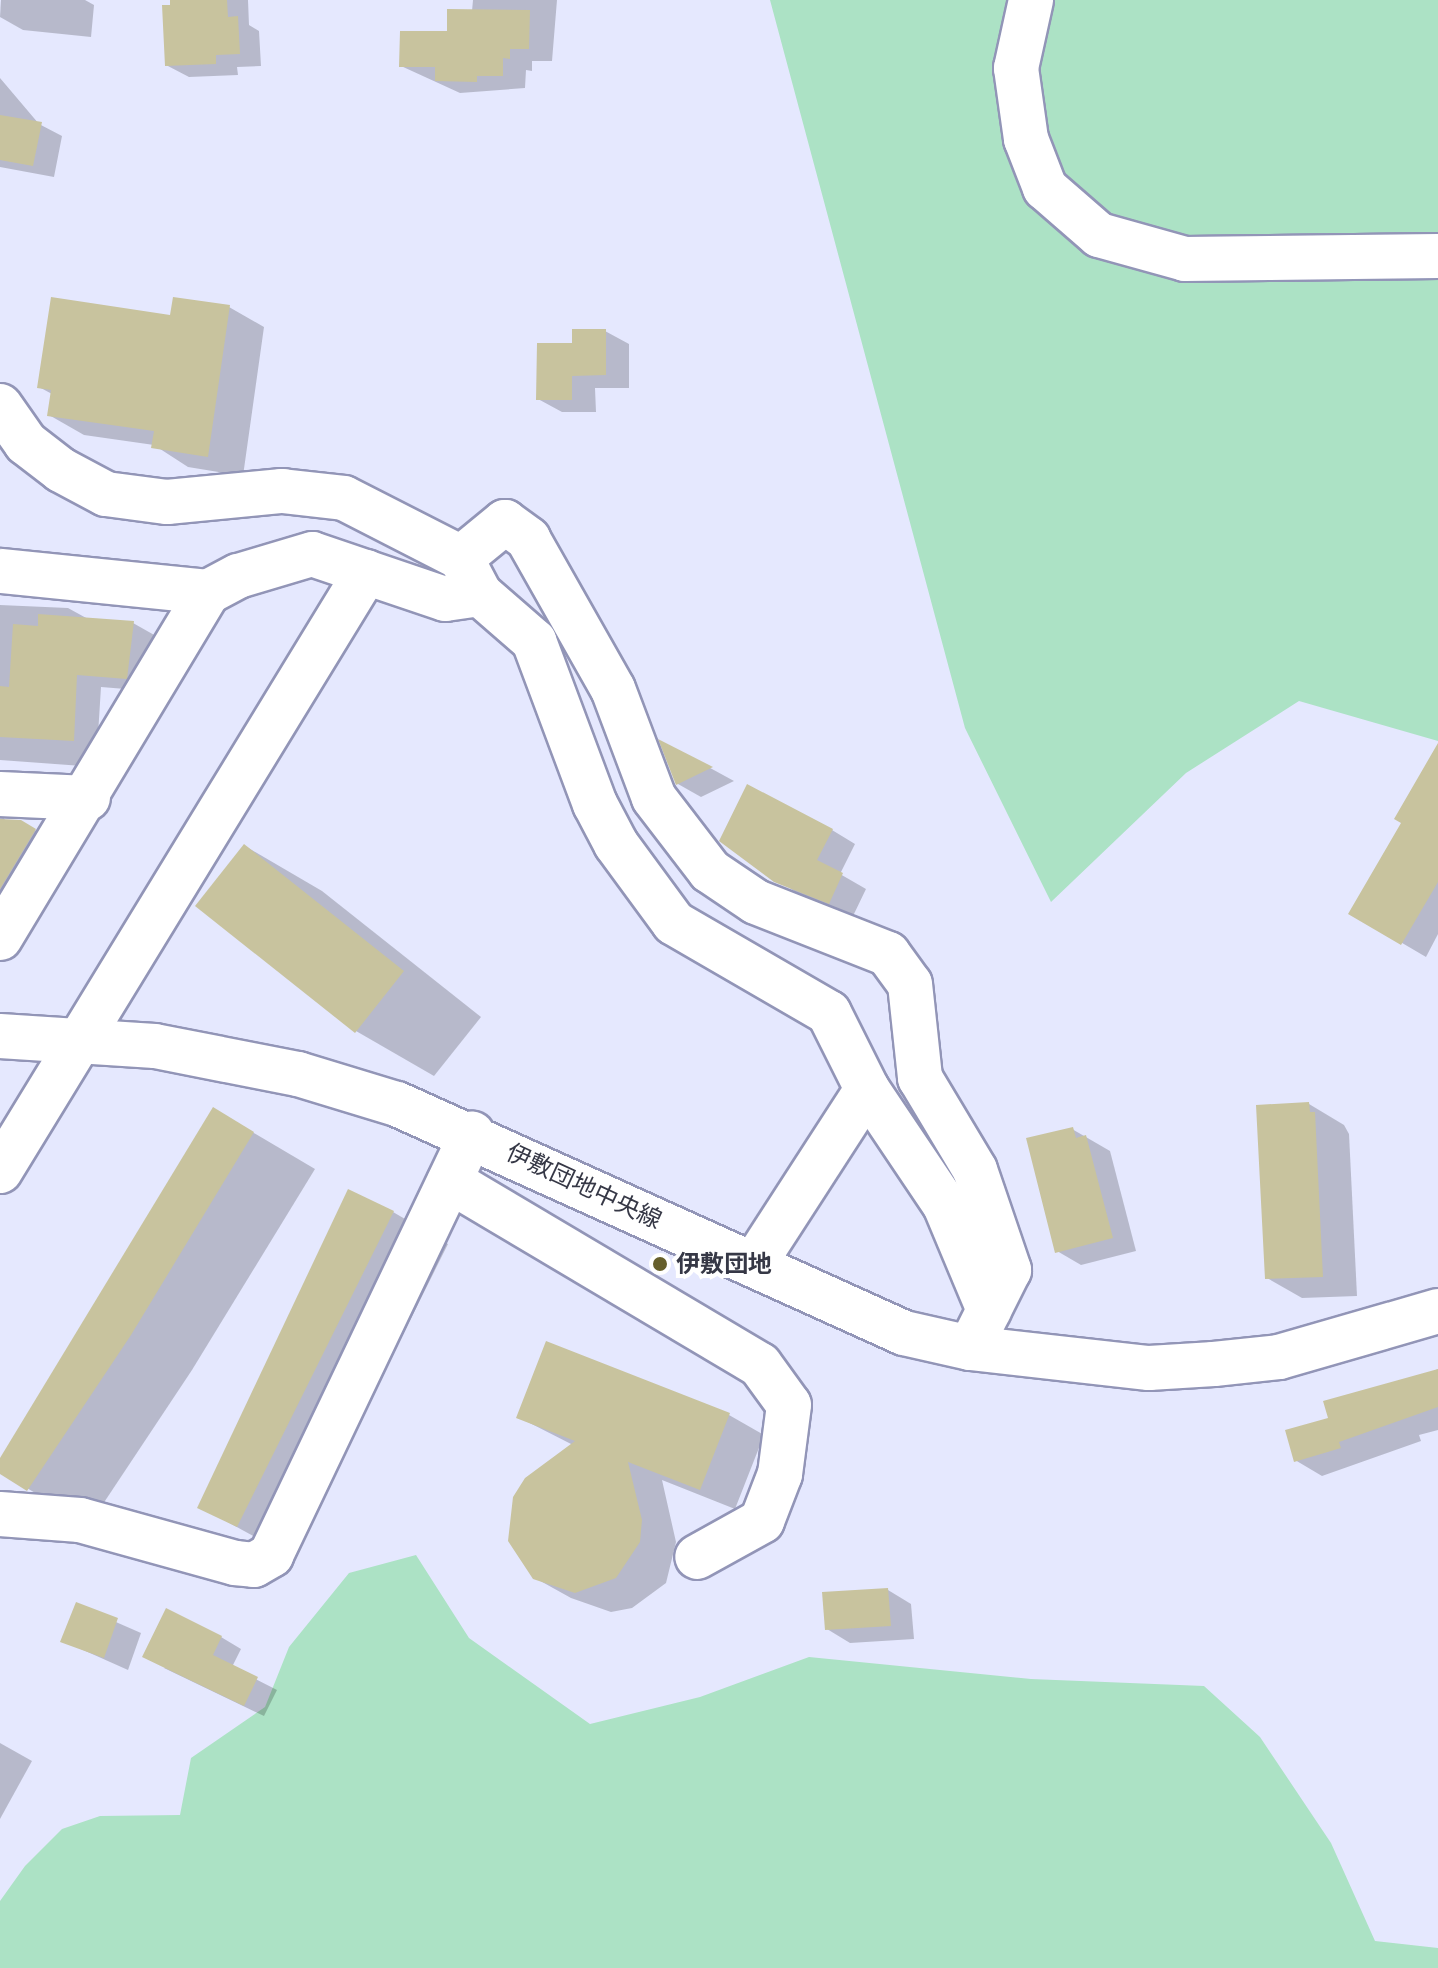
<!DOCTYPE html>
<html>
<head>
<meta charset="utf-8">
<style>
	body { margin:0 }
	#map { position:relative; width:1438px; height:1968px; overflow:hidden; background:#e5e8fe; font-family:"Asap Condensed","Noto Sans JP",sans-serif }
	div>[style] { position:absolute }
	.green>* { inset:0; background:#ace2c5 }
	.shadow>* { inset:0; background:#0003 }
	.building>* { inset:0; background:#c8c39e }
	.roads { filter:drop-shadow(2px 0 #9295b7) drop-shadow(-2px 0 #9295b7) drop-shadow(0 2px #9295b7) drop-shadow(0 -2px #9295b7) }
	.minor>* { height:44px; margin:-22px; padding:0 22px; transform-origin:22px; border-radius:22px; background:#fff }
	.tertiary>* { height:44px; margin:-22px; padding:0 22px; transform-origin:22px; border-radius:22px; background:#fff }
	.dots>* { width:22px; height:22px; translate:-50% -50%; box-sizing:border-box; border:4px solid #fff; border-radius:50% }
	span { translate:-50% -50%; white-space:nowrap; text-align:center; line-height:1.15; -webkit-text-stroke:8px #fff; paint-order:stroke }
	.street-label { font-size:24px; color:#363846 }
	.poi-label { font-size:24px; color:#363846; font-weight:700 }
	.left { translate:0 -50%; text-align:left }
</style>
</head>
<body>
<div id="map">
	<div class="green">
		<i style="clip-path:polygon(770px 0,1438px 0,1438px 741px,1299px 701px,1186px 773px,1051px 902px,965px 728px)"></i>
		<i style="clip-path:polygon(416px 1555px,469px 1638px,590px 1724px,700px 1697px,809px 1657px,1031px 1679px,1204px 1686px,1260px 1737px,1331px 1843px,1375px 1941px,1438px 1948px,1438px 1968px,0 1968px,0 1901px,25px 1866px,62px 1829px,100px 1816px,180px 1815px,191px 1758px,265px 1707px,289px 1647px,349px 1573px)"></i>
	</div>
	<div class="shadow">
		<i style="clip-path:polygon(1px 0,85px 0,94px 5px,91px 37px,23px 30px,0 17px)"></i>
		<i style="clip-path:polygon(172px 0,248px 0,249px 25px,259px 31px,261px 66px,237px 67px,238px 75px,189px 77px,166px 65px)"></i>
		<i style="clip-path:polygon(473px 0,557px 0,552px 61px,532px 61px,532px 71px,526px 70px,525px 88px,460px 93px,401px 66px,449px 33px,472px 11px)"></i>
		<i style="clip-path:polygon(0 78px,39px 124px,62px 136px,54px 177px,0 167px)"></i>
		<i style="clip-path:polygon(229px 307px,264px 327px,243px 476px,188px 467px,154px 445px,84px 435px,49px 415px,52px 394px,39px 387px,172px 318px)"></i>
		<i style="clip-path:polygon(605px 331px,629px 344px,629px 388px,595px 388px,596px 412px,562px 412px,538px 399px,574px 345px)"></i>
		<i style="clip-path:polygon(0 605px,68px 608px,88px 619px,133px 623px,156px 636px,150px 691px,101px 687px,96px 767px,0 760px)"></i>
		<i style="clip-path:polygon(662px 743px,712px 769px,734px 781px,701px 797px,678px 784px)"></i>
		<i style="clip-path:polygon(1438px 776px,1438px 934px,1426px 957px,1351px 913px)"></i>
		<i style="clip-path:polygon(0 811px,5px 820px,21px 822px,59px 844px,0 912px)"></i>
		<i style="clip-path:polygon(832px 830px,855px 844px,840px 874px,866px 889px,853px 916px,800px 895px,721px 841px)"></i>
		<i style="clip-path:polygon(245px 846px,322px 891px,481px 1017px,434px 1076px,356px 1031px)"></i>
		<i style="clip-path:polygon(1309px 1104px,1344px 1125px,1349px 1134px,1357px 1296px,1302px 1298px,1267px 1278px)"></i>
		<i style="clip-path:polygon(213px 1109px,315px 1169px,192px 1370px,89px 1525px,0 1472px,0 1461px)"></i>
		<i style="clip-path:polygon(1072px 1129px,1110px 1151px,1136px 1251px,1081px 1265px,1057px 1251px)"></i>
		<i style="clip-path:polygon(393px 1212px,448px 1244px,292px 1557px,200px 1507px)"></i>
		<i style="clip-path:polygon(1438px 1369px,1438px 1430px,1419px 1435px,1421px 1441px,1322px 1476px,1295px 1460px,1331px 1419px)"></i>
		<i style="clip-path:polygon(729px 1415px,764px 1435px,735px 1509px,662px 1480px,676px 1542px,666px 1583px,632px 1608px,611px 1612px,571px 1598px,535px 1578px,573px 1445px,518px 1417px)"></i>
		<i style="clip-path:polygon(888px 1590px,911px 1604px,914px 1639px,850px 1643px,827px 1629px)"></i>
		<i style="clip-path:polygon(77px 1605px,141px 1633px,128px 1670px,63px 1641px)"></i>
		<i style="clip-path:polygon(221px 1637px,241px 1649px,232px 1667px,277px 1690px,264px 1716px,164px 1668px)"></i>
		<i style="clip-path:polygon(0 1743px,32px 1761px,0 1819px)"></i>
	</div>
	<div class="building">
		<i style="clip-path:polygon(170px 0,227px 0,228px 17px,238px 16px,240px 54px,216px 55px,216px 64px,165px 66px,162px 5px,170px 5px)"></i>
		<i style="clip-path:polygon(447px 9px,530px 10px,529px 49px,510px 49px,510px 59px,503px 58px,503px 76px,477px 76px,477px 82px,435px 81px,435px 67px,399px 67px,400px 31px,447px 31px)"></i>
		<i style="clip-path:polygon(0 115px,42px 122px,33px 166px,0 160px)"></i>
		<i style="clip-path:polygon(51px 297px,170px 315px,173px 297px,230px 305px,208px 457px,151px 448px,154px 431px,47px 416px,51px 390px,37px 388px)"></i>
		<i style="clip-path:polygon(572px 329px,606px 329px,606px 375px,572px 376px,572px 400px,536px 400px,537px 343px,572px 343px)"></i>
		<i style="clip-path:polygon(38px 614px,134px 621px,127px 679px,77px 675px,74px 741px,0 737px,0 686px,9px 687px,13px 624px,38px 626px)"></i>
		<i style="clip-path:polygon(658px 739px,713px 767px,676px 785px)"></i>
		<i style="clip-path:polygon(1438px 743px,1438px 882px,1401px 945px,1348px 914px,1401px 823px,1394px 819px)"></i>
		<i style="clip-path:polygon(747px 784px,833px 829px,817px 860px,843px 873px,829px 904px,774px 882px,719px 841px)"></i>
		<i style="clip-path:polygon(0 819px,21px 820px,36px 829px,0 889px)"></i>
		<i style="clip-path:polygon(244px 844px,404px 971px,355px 1033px,195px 906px)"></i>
		<i style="clip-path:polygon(1309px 1102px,1310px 1112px,1315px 1112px,1323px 1277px,1265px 1279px,1256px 1105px)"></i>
		<i style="clip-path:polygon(213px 1107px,254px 1132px,131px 1335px,27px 1491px,0 1474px,0 1458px)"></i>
		<i style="clip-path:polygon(1073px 1127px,1076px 1138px,1086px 1135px,1113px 1238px,1055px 1253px,1026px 1138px)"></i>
		<i style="clip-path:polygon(348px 1189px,394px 1211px,237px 1527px,197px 1508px)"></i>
		<i style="clip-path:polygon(546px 1341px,730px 1413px,700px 1490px,628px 1462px,642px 1520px,640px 1542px,616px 1578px,575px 1593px,533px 1579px,508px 1541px,513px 1497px,525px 1478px,575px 1441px,516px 1418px)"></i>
		<i style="clip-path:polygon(1438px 1369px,1438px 1407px,1339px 1442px,1341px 1448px,1294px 1462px,1285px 1430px,1328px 1418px,1323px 1401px)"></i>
		<i style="clip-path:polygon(888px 1588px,891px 1626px,825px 1630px,822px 1592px)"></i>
		<i style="clip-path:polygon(76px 1602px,118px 1618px,104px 1658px,60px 1642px)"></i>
		<i style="clip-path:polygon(166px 1608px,222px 1636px,213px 1655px,258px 1677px,244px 1706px,142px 1657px)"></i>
	</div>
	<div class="roads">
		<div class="minor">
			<i style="left:0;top:406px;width:45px;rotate:54.9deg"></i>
			<i style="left:26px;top:443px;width:44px;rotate:37.6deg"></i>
			<i style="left:61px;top:470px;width:51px;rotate:28.1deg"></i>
			<i style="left:106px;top:494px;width:62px;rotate:7.5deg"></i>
			<i style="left:167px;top:502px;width:116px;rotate:-5.5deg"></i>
			<i style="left:282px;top:491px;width:62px;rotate:6.4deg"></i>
			<i style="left:344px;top:498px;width:131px;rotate:27.1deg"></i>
			<i style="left:461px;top:558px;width:41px;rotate:62.2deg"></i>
			<i style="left:480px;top:594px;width:35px;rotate:172deg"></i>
			<i style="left:445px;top:599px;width:140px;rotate:-161.3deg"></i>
			<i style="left:312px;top:554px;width:77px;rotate:163.4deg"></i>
			<i style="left:238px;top:576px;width:34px;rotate:152deg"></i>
			<i style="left:208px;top:592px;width:209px;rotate:-174.2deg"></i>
			<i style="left:461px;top:558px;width:57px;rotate:-39.3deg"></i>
			<i style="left:505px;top:522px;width:29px;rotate:36deg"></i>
			<i style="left:528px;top:539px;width:172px;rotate:60.5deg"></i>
			<i style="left:613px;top:689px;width:116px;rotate:69.4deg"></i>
			<i style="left:654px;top:798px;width:92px;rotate:52.5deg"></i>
			<i style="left:710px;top:871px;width:55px;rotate:34deg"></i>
			<i style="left:756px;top:902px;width:142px;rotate:21.5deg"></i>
			<i style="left:888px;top:954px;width:37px;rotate:54deg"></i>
			<i style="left:910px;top:984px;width:95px;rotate:83.9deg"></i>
			<i style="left:920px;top:1078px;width:107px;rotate:59.1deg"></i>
			<i style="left:975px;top:1170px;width:106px;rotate:71.2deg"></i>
			<i style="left:1009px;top:1270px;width:87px;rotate:116.6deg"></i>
			<i style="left:480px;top:594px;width:72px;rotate:41deg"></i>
			<i style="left:534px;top:641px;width:174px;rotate:69.5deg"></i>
			<i style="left:595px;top:804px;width:45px;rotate:62.3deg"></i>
			<i style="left:616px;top:844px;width:98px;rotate:53.7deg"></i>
			<i style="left:674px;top:923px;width:179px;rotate:30.1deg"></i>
			<i style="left:829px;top:1013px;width:85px;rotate:63.4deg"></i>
			<i style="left:867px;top:1089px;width:140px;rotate:56.1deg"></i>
			<i style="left:945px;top:1205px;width:114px;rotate:67.3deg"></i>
			<i style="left:0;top:794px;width:88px;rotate:2.6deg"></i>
			<i style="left:0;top:938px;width:404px;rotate:-59deg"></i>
			<i style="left:0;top:1171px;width:702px;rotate:-58.57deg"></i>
			<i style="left:450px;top:1181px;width:360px;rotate:30.7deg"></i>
			<i style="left:760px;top:1365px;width:49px;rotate:54.1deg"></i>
			<i style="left:789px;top:1405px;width:70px;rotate:97.4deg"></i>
			<i style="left:780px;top:1474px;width:50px;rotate:111deg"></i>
			<i style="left:762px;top:1521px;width:74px;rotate:151deg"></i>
			<i style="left:754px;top:1264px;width:208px;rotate:-57.1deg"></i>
			<i style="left:0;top:1514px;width:80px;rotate:4.3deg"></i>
			<i style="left:80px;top:1520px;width:161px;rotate:15.5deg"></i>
			<i style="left:235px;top:1563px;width:19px;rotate:6deg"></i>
			<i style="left:254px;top:1565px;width:20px;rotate:-30deg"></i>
			<i style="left:271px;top:1555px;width:467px;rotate:-64.5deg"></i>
		</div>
		<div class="tertiary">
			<i style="left:1031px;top:0;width:70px;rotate:102.4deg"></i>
			<i style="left:1016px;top:68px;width:72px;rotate:82deg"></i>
			<i style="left:1026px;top:139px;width:53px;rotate:68.8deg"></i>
			<i style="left:1045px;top:188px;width:72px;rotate:41deg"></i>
			<i style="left:1099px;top:235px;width:89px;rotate:15.6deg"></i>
			<i style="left:1185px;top:259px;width:253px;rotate:-0.7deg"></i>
			<i style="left:0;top:1036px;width:155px;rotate:3.7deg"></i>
			<i style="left:155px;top:1046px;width:146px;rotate:11.1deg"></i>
			<i style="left:298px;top:1074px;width:103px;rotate:16.9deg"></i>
			<i style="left:397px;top:1104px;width:556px;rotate:24.31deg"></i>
			<i style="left:904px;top:1333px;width:68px;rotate:12.8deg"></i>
			<i style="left:970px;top:1348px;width:180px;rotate:6.4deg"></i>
			<i style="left:1149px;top:1368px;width:65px;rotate:-3.5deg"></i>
			<i style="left:1214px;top:1364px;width:65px;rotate:-6.1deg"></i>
			<i style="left:1279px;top:1357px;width:166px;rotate:-16.1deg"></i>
		</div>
	</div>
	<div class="dots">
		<i style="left:660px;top:1264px;background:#665f2b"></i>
	</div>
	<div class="street-label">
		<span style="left:584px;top:1186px;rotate:25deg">伊敷団地中央線</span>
	</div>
	<div class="poi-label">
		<span class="left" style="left:676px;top:1264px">伊敷団地</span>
	</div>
</div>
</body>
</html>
